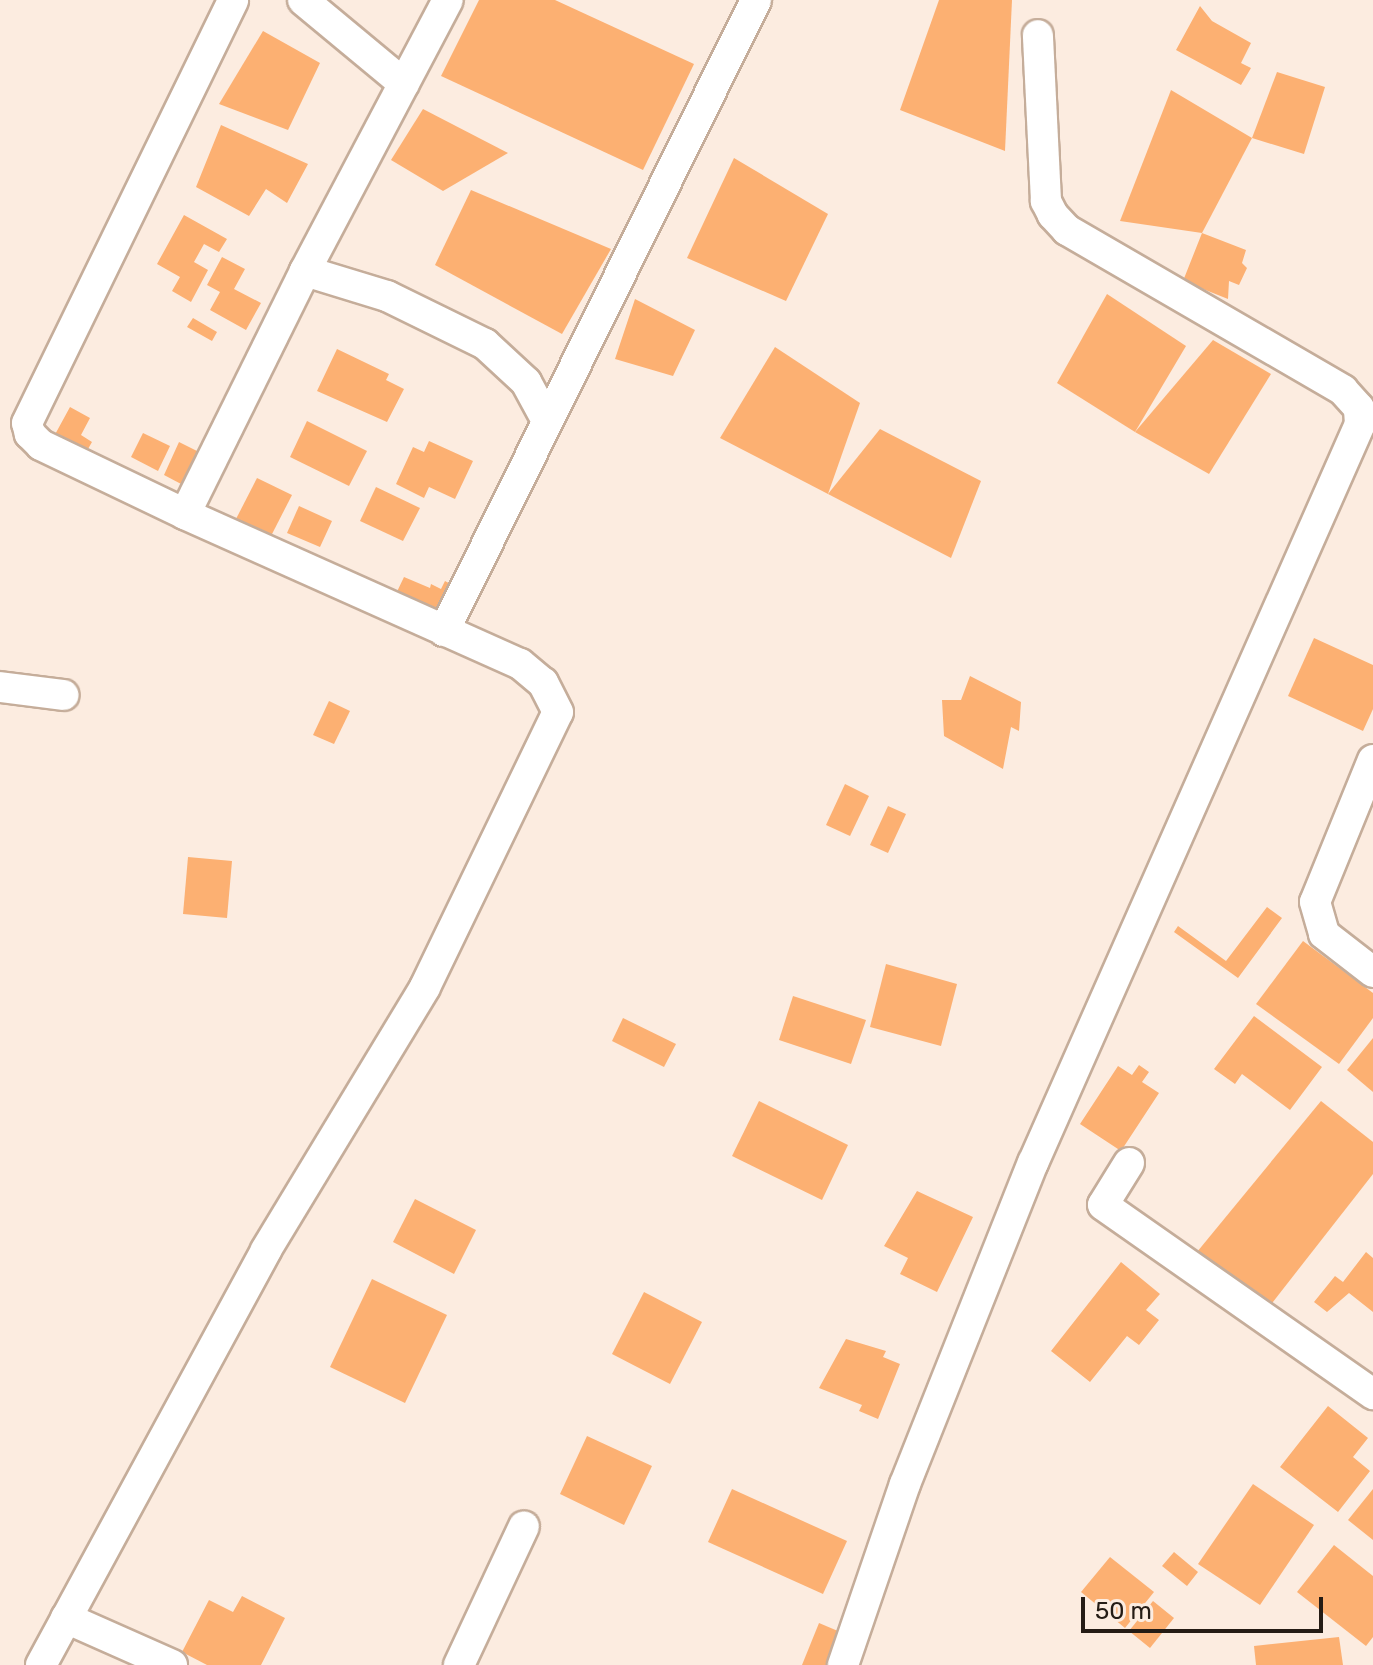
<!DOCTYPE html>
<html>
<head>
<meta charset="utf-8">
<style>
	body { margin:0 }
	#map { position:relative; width:1373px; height:1665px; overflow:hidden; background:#fcece0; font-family:Rubik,sans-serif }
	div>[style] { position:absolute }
	.building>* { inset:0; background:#fcb072 }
	.roads { filter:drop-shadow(2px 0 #c5ad9a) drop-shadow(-2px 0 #c5ad9a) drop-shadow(0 2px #c5ad9a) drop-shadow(0 -2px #c5ad9a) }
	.minor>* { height:30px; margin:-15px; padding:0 15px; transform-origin:15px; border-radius:15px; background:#fff }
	span { translate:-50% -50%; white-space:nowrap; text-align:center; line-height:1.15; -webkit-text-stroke:6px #fcece0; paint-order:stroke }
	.scale { position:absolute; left:1081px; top:1597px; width:242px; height:36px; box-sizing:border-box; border:4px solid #251c15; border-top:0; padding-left:10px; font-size:24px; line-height:28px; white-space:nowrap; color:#251c15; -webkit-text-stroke:6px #fcece0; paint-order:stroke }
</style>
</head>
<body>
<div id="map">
	<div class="building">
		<i style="clip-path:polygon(479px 0,555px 0,694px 64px,643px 170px,441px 76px)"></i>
		<i style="clip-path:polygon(939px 0,1012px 0,1005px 151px,900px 110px)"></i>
		<i style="clip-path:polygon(1200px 6px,1212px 21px,1251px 43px,1241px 63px,1251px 68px,1241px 85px,1176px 50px)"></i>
		<i style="clip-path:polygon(263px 31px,320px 63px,288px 130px,219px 104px)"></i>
		<i style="clip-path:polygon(1277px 72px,1325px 87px,1304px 154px,1252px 138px)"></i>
		<i style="clip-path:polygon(1171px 90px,1252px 138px,1202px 233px,1120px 221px)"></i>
		<i style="clip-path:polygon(423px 109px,508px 153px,443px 191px,391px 160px)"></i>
		<i style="clip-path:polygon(221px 125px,308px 164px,287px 203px,266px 189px,249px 216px,196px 187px)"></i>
		<i style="clip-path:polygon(734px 158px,828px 214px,786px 301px,687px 258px)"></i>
		<i style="clip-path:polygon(471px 190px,611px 249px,562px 334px,435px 265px)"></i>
		<i style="clip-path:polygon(184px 215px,227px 239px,219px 252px,204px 244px,194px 262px,208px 270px,191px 302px,172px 291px,180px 277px,157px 264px)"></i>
		<i style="clip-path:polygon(1202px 233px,1246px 250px,1242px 263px,1247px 268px,1239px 285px,1229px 281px,1228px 299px,1183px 281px)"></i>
		<i style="clip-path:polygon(222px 257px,245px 269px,234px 289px,261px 303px,246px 330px,210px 310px,220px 292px,207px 285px)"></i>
		<i style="clip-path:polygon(1107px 294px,1186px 346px,1135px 432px,1057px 383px)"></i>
		<i style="clip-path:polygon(635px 299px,695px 330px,673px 376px,615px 359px)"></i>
		<i style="clip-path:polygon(193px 318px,217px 332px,212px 341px,187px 327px)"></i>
		<i style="clip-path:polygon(1213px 340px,1271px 374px,1209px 474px,1135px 432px)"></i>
		<i style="clip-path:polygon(775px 347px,860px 403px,828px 494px,720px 438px)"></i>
		<i style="clip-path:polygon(337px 349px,389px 374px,386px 380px,404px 389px,387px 422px,317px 391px)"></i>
		<i style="clip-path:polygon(70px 407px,90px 418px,81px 435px,92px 442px,84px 456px,52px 440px)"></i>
		<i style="clip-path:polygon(307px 421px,367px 451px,349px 486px,290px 457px)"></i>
		<i style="clip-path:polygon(880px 429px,981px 481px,951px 558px,828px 494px)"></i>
		<i style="clip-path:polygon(143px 433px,170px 446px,158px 471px,131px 457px)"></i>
		<i style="clip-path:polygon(429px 441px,473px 461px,455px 499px,429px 487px,424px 498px,396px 484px,413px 447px,424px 452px)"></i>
		<i style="clip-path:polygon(179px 442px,199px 452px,183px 485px,164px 475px)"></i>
		<i style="clip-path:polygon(257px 478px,292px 495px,271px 536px,236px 519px)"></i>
		<i style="clip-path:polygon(376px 487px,420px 508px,403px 541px,360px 521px)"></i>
		<i style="clip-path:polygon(299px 506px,332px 521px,320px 547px,287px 533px)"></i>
		<i style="clip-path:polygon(404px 577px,430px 588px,431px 584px,441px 589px,445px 581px,456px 587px,440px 622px,393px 600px)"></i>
		<i style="clip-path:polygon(1314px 638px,1373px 665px,1373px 709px,1363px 731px,1288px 696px)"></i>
		<i style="clip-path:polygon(970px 676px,1021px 702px,1019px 731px,1011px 727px,1003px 769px,944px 736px,942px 700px,961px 700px)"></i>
		<i style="clip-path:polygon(329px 701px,350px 711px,334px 744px,313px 735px)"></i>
		<i style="clip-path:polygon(845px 784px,869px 796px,850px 836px,826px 825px)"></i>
		<i style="clip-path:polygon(888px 806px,906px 814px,888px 853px,870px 845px)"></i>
		<i style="clip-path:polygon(188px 857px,232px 861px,227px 918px,183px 914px)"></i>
		<i style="clip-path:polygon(1267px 907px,1282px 918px,1238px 978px,1174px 932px,1178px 926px,1226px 961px)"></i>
		<i style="clip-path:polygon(1303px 941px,1373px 993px,1373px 1018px,1339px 1064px,1256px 1004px)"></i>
		<i style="clip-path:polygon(886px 964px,957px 984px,941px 1046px,870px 1027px)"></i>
		<i style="clip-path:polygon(793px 996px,866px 1020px,851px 1064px,779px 1040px)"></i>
		<i style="clip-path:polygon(1254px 1016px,1322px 1067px,1290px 1110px,1242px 1074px,1235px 1084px,1214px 1069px)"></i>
		<i style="clip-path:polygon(623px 1018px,676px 1044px,664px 1067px,612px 1041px)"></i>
		<i style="clip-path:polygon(1373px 1038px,1373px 1092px,1347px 1070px)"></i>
		<i style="clip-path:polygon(1139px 1065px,1149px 1072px,1142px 1082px,1159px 1093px,1121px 1151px,1080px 1124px,1118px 1066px,1132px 1075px)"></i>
		<i style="clip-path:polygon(759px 1101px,848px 1145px,822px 1200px,732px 1156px)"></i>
		<i style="clip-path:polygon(1321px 1101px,1373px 1142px,1373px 1174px,1269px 1307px,1197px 1252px)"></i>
		<i style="clip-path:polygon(917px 1191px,973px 1217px,937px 1292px,900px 1274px,908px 1258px,884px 1246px)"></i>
		<i style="clip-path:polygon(415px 1199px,476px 1230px,454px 1274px,393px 1242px)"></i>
		<i style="clip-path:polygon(1366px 1252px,1373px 1258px,1373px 1312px,1349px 1293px,1327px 1312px,1314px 1302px,1335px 1276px,1343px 1282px)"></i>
		<i style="clip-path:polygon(1121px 1262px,1160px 1294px,1146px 1310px,1159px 1320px,1139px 1345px,1127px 1336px,1090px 1382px,1051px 1351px)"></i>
		<i style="clip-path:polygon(372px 1279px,447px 1315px,405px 1403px,330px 1367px)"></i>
		<i style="clip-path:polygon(644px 1292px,702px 1322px,670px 1384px,612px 1354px)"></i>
		<i style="clip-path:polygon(846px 1339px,886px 1351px,883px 1357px,900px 1364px,878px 1419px,859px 1411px,862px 1405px,819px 1388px)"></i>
		<i style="clip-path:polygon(1328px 1406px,1368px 1438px,1353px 1457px,1370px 1471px,1338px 1512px,1280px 1467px)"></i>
		<i style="clip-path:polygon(587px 1436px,652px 1466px,624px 1525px,560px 1494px)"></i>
		<i style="clip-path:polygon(1253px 1484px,1314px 1525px,1260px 1605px,1198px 1564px)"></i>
		<i style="clip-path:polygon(732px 1489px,847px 1541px,823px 1594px,708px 1542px)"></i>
		<i style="clip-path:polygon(1373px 1489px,1373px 1540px,1348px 1520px)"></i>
		<i style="clip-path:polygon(1334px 1545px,1373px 1576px,1373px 1637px,1366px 1646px,1297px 1592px)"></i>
		<i style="clip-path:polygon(1174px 1552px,1198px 1572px,1187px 1586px,1162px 1566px)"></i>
		<i style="clip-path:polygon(1110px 1557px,1154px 1592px,1125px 1628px,1081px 1592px)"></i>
		<i style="clip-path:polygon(242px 1596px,285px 1618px,261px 1665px,207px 1665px,182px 1652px,209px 1600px,233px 1612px)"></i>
		<i style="clip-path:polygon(1153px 1601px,1174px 1618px,1150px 1648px,1129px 1631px)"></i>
		<i style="clip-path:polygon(819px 1623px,845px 1634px,833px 1665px,802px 1665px)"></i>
		<i style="clip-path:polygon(1339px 1637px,1343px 1665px,1256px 1665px,1254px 1646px)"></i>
	</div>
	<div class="roads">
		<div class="minor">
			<i style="left:303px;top:0;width:131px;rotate:39.7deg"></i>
			<i style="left:305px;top:271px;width:86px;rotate:17deg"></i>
			<i style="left:387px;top:296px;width:109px;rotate:26.1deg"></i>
			<i style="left:485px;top:344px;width:56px;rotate:42.8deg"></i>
			<i style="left:526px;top:382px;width:42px;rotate:61.6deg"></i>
			<i style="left:185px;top:514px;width:271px;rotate:-63.7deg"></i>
			<i style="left:305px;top:271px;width:306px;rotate:-62.2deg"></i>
			<i style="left:444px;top:631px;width:704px;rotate:-63.69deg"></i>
			<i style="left:0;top:687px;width:64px;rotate:7.2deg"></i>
			<i style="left:1373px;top:760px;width:153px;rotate:112.2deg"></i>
			<i style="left:1315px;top:902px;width:33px;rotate:74deg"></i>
			<i style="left:1324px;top:934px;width:62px;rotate:37.8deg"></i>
			<i style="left:1129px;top:1163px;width:49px;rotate:121.8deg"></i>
			<i style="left:1103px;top:1205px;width:330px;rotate:35deg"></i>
			<i style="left:66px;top:1618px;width:116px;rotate:23.9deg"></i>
			<i style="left:41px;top:1665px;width:472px;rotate:-61.5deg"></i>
			<i style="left:266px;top:1250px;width:307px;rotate:-58.8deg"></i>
			<i style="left:425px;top:987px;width:305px;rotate:-64.2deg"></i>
			<i style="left:558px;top:712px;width:33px;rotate:-117deg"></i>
			<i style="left:543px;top:683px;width:30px;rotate:-140deg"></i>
			<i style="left:520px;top:664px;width:367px;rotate:-155.9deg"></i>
			<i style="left:185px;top:514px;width:160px;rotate:-154.4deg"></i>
			<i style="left:41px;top:445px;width:16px;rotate:-135deg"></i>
			<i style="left:30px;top:434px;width:11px;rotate:-105deg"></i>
			<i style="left:27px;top:423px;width:470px;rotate:-64deg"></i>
			<i style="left:459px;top:1665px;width:153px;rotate:-64.9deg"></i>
			<i style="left:843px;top:1665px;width:191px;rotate:-71.1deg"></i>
			<i style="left:905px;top:1484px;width:346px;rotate:-68.3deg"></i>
			<i style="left:1033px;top:1163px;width:808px;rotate:-66.13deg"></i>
			<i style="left:1360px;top:424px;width:16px;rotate:-94deg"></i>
			<i style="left:1359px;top:408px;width:24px;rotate:-132deg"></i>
			<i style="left:1343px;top:390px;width:319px;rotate:-149.9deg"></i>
			<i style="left:1067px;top:230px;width:21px;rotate:-133deg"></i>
			<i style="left:1053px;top:215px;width:16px;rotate:-117deg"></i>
			<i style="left:1046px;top:201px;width:166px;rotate:-92.8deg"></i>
		</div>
	</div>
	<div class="scale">50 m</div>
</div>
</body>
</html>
